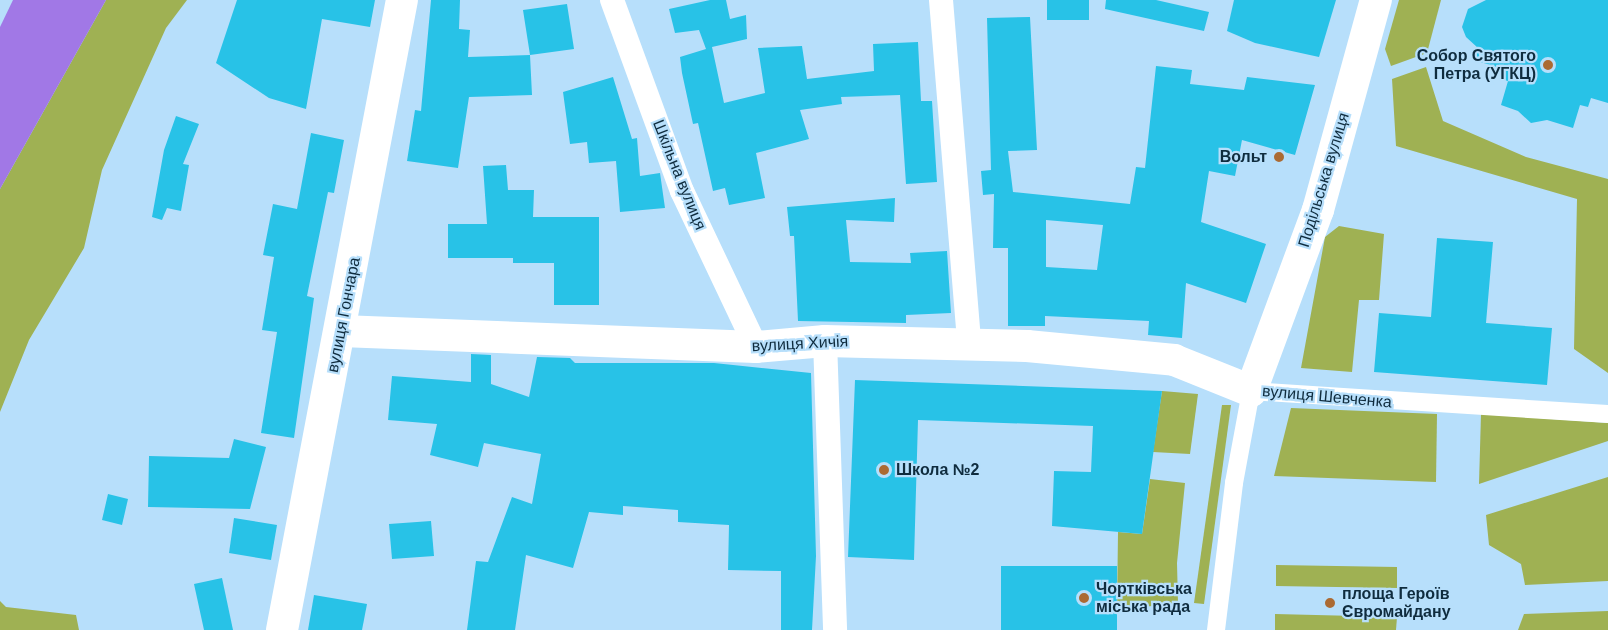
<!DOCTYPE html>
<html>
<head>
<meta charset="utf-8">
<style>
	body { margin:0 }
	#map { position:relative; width:1608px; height:630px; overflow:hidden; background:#b7dffb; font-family:Arial,sans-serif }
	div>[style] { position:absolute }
	.green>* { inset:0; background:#9fb153 }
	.water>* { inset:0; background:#a178e6 }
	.building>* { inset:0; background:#28c2e7 }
	.pedestrian>* { height:18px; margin:-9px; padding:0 9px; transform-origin:9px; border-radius:9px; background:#fff }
	.minor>* { height:24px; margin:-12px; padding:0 12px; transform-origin:12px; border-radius:12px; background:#fff }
	.tertiary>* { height:32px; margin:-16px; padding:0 16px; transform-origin:16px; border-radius:16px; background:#fff }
	.dots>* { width:16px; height:16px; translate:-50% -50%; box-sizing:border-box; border:3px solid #b7dffb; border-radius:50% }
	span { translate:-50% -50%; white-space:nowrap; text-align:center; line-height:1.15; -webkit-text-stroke:4.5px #b7dffb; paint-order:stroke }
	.poi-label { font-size:16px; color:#0f2c3e; font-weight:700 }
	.right { translate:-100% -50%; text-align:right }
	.left { translate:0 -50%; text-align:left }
	.street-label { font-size:16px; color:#0f2c3e }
</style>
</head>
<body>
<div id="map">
	<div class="green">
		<i style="clip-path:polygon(106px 0,187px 0,166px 28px,102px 170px,84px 248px,29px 340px,0 412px,0 189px)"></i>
		<i style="clip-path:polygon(1399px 0,1441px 0,1427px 53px,1391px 66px,1385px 49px)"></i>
		<i style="clip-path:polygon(1426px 67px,1443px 121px,1526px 157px,1608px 179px,1608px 373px,1574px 349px,1577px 199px,1396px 146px,1392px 79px)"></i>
		<i style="clip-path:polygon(1339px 226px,1384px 234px,1379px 300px,1359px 300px,1352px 372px,1301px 368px,1325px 237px)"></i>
		<i style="clip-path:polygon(1162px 391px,1198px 394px,1190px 454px,1153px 452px)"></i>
		<i style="clip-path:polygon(1222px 405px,1231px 405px,1204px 604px,1194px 603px)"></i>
		<i style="clip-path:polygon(1291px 408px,1437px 414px,1436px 482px,1274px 476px)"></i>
		<i style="clip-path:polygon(1481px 414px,1608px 423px,1608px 441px,1479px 484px)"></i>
		<i style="clip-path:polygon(1608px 477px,1608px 581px,1525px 585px,1521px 564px,1489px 545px,1486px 515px)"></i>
		<i style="clip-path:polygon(1150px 479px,1185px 483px,1177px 563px,1178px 603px,1117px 610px,1118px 532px,1142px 534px)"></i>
		<i style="clip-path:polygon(1276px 565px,1397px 567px,1397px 588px,1276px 586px)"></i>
		<i style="clip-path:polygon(0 601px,6px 607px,76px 615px,79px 630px,0 630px)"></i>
		<i style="clip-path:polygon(1608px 611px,1608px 630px,1518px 630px,1524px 614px)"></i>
		<i style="clip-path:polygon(1275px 614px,1397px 617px,1396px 630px,1275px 630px)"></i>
	</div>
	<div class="water">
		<i style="clip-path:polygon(13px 0,106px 0,0 189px,0 27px)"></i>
	</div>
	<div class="building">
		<i style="clip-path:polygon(237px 0,375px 0,370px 27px,322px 19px,306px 109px,269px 98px,216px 63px)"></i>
		<i style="clip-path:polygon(431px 0,460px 0,459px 29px,470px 30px,468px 57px,530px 55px,532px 95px,469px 97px,458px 168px,407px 161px,415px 110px,421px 111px)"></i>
		<i style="clip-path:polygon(710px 0,726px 0,730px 19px,746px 15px,747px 39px,712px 47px,724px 103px,765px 93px,758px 48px,802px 46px,807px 79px,874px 71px,873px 44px,918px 42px,921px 101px,932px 101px,937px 182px,906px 184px,900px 95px,841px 97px,842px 104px,800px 110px,809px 139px,756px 153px,765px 198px,729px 205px,725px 188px,713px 191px,698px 123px,693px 124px,682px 73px,680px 57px,706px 49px,699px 30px,675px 33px,669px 9px)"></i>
		<i style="clip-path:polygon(1047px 0,1089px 0,1089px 20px,1047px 20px)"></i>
		<i style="clip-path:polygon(1106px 0,1156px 0,1209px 12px,1204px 31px,1105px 9px)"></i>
		<i style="clip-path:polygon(1234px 0,1336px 0,1319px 57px,1255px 43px,1227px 31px)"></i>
		<i style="clip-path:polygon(1486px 0,1608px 0,1608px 103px,1591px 98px,1588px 107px,1580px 105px,1573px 128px,1547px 120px,1531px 123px,1518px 111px,1501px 105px,1508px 81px,1500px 79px,1503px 69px,1474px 60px,1478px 48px,1466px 37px,1462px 27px,1468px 9px)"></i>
		<i style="clip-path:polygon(567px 4px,574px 49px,530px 55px,523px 10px)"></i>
		<i style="clip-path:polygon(evenodd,1030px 17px,1037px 150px,1008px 151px,1013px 192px,1130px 204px,1136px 167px,1145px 168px,1156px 66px,1192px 70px,1190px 84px,1244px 90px,1247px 77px,1315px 85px,1295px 155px,1242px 140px,1235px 176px,1209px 171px,1201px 222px,1266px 244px,1246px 303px,1186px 283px,1182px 338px,1148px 335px,1149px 321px,1045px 316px,1045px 326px,1008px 326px,1008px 248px,993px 248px,994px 194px,983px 195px,981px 171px,991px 170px,987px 18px,1030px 17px,1046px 220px,1103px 225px,1097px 270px,1046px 267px,1046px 220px)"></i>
		<i style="clip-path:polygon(613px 77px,632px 139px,637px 138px,640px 176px,660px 173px,665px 208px,620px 212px,616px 161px,589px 163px,587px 142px,570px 144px,563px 92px)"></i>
		<i style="clip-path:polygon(176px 116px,199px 124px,183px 164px,189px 165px,181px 211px,167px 208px,162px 220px,152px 217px,164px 150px)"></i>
		<i style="clip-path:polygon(311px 133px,344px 140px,334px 193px,328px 192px,307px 296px,314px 298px,294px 438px,261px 433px,277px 332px,262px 330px,274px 257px,263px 255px,273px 204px,297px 209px)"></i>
		<i style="clip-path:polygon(506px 165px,508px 190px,534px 190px,533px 217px,599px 217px,599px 305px,554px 305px,554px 263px,513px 263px,513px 258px,448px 258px,448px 224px,487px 224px,483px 166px)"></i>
		<i style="clip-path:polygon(895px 198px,894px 222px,846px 220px,850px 262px,911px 263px,910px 253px,947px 251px,951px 313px,906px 315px,906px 323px,798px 321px,794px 236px,790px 236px,787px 207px)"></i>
		<i style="clip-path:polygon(1437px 238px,1493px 242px,1486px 323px,1552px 328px,1547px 385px,1374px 372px,1379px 313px,1431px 317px)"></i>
		<i style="clip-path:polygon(471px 354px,491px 355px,491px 384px,529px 397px,537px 357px,570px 358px,575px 363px,714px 363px,811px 373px,816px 556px,812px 630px,781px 630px,781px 571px,728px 570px,729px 525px,678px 522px,678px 510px,623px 506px,623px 515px,589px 512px,573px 568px,526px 555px,515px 630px,467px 630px,476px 561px,488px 562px,512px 497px,532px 504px,541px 454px,484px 443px,478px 467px,430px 455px,437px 424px,388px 420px,392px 376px,471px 382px)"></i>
		<i style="clip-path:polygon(855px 380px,1162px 391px,1142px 534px,1052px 526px,1054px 471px,1091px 472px,1093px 426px,918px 420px,914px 560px,848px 557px)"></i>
		<i style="clip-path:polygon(234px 439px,266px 447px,250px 509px,148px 507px,149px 456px,229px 458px)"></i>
		<i style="clip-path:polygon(108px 494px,128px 499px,122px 525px,102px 520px)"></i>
		<i style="clip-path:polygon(234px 518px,277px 525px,271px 560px,229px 553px)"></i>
		<i style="clip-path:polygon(431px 521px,434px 556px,392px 559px,389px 524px)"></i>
		<i style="clip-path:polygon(1001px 566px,1117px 566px,1117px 630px,1001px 630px)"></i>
		<i style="clip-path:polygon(222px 578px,233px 630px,204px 630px,194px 584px)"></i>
		<i style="clip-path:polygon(314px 595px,367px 604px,362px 630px,308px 630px)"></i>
	</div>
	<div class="pedestrian">
		<i style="left:1216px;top:630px;width:148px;rotate:-83deg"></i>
		<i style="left:1234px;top:483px;width:94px;rotate:-79.5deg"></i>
		<i style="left:1251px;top:391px;width:358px;rotate:3.7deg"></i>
	</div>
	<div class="minor">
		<i style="left:612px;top:0;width:203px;rotate:69.9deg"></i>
		<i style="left:682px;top:191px;width:173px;rotate:64.6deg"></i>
		<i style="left:941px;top:0;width:345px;rotate:85.3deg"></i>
		<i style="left:825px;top:341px;width:289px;rotate:88deg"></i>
	</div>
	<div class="tertiary">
		<i style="left:341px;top:331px;width:415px;rotate:2.2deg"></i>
		<i style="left:756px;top:347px;width:69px;rotate:-5deg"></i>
		<i style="left:825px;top:341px;width:202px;rotate:1.4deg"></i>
		<i style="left:1027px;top:346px;width:148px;rotate:5.4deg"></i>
		<i style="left:1174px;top:360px;width:83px;rotate:21.9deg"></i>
		<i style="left:1251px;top:391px;width:193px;rotate:-69.7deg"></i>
		<i style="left:1318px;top:210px;width:218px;rotate:-74.6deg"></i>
		<i style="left:282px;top:630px;width:641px;rotate:-79.22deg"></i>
	</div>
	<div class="dots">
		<i style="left:1548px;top:65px;background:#ab6a33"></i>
		<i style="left:1279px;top:157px;background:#ab6a33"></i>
		<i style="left:884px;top:470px;background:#ab6a33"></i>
		<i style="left:1084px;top:598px;background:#ab6a33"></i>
		<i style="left:1330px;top:603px;background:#ab6a33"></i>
	</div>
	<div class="poi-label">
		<span class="right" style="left:1536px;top:65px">Собор Святого<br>Петра (УГКЦ)</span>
		<span class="right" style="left:1267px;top:157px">Вольт</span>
		<span class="left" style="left:896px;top:470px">Школа №2</span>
		<span class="left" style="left:1096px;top:598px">Чортківська<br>міська рада</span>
		<span class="left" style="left:1342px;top:603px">площа Героїв<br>Євромайдану</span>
	</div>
	<div class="street-label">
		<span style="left:679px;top:175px;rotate:68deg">Шкільна вулиця</span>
		<span style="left:1324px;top:180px;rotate:-73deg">Подільська вулиця</span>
		<span style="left:344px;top:315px;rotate:-79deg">вулиця Гончара</span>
		<span style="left:800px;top:344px;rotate:-3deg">вулиця Хичія</span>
		<span style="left:1327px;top:397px;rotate:5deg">вулиця Шевченка</span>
	</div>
</div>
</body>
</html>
